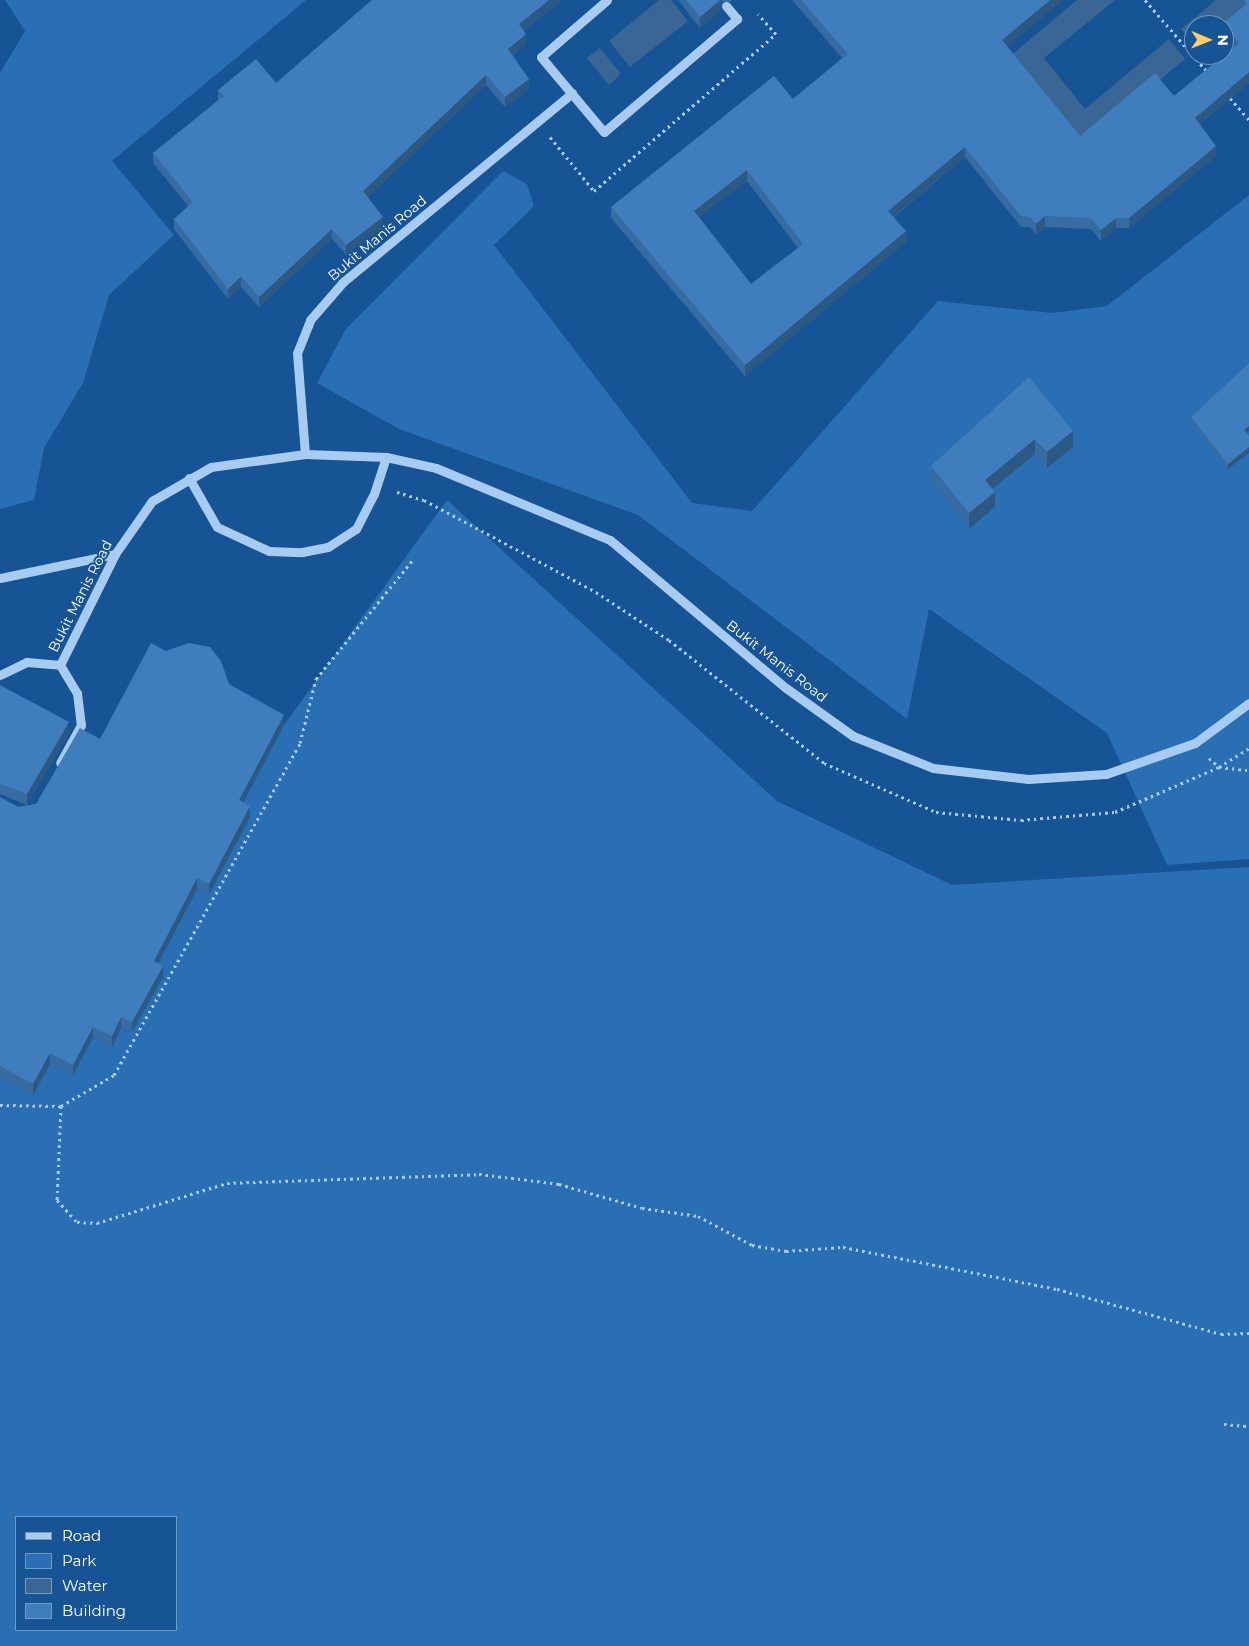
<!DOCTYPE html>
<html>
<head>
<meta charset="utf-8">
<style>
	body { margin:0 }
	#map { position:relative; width:1249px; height:1646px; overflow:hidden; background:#175495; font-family:Montserrat,sans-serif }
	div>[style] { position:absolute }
	.green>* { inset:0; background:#2a6eb4 }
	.water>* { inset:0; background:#3a6695 }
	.path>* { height:3px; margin-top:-1.5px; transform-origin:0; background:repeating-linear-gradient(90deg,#a8ccf1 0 2.5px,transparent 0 6.5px) }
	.minor>* { height:9px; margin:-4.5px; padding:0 4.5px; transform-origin:4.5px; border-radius:4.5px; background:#a8ccf1 }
	.wall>* { inset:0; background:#366ca2 }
	.shaded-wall>* { inset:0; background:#2c5884 }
	.building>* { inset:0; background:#3f7dbc }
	span { translate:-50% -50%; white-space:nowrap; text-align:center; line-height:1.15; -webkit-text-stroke:4px #175495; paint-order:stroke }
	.street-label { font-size:14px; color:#fff }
	.legend { position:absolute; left:15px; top:1516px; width:162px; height:115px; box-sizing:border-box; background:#175495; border:1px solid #7498bf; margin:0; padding:6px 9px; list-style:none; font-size:15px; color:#fff }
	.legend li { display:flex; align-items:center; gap:10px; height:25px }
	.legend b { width:25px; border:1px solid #7498bf }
	.north { position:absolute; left:1184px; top:15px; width:50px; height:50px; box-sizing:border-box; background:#175495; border:1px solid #7498bf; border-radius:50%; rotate:91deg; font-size:14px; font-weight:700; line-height:20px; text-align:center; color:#fff }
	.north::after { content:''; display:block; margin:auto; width:18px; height:22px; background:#ffcc68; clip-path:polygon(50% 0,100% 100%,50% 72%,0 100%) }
</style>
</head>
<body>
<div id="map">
	<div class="green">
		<i style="clip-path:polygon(5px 0,306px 0,112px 161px,174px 235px,109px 295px,83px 383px,44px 448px,34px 500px,0 509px,0 73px,25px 31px)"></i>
		<i style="clip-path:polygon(503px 171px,527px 184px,534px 206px,494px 245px,692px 503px,752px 511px,938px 301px,1052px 313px,1107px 306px,1249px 195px,1249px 859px,1167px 865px,1107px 733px,929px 609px,907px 719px,638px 515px,399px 429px,317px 383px,346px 329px)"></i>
		<i style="clip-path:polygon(evenodd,447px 500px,777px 801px,952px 885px,1249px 867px,1249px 1646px,0 1646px,0 1077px,33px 1095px,50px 1064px,73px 1075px,93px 1037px,112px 1047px,121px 1028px,132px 1032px,154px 971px,197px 889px,209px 894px,250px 817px,239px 810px,284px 725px,447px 500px,16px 1517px,176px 1517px,176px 1630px,16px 1630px,16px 1517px)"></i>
	</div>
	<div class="water">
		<i style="clip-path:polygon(659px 0,671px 0,688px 21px,630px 67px,609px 41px)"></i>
		<i style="clip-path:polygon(1077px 0,1115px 0,1044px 58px,1085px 109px,1169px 39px,1185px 59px,1080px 146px,1008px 58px)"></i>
		<i style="clip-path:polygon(1216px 0,1249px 0,1249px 5px,1224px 25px,1194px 25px,1194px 46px,1181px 29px)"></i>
		<i style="clip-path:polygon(600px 48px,621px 74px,609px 85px,587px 58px)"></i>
	</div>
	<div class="path">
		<i style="left:1145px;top:0;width:98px;rotate:49.1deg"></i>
		<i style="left:1230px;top:98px;width:29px;rotate:49deg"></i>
		<i style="left:550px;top:137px;width:70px;rotate:50.8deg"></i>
		<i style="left:594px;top:191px;width:240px;rotate:-40.8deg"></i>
		<i style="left:776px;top:34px;width:27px;rotate:-132deg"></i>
		<i style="left:397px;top:492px;width:28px;rotate:17deg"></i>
		<i style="left:424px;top:500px;width:195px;rotate:28.1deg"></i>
		<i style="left:596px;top:592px;width:87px;rotate:33.3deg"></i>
		<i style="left:669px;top:640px;width:198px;rotate:38.4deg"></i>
		<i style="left:824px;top:763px;width:122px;rotate:23.6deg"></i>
		<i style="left:936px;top:812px;width:85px;rotate:5.4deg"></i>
		<i style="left:1021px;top:820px;width:94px;rotate:-4.9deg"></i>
		<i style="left:1115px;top:812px;width:113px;rotate:-23.4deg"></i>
		<i style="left:1219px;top:767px;width:36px;rotate:-32deg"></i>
		<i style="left:1209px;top:758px;width:13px;rotate:42deg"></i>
		<i style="left:1219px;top:767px;width:30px;rotate:6deg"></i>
		<i style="left:0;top:1105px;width:61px;rotate:0.9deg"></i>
		<i style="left:61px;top:1106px;width:61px;rotate:-30.3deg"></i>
		<i style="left:114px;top:1075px;width:381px;rotate:-60.7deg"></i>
		<i style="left:300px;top:743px;width:66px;rotate:-76deg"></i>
		<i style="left:316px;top:679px;width:152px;rotate:-50.9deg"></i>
		<i style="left:61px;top:1106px;width:94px;rotate:92.4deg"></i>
		<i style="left:57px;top:1200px;width:30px;rotate:48deg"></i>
		<i style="left:77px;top:1222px;width:20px;rotate:3deg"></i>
		<i style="left:97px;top:1223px;width:136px;rotate:-17.1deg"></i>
		<i style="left:227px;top:1183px;width:252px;rotate:-2deg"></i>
		<i style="left:479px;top:1174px;width:81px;rotate:7.1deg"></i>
		<i style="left:559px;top:1184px;width:86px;rotate:16.1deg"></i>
		<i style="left:642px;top:1208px;width:57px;rotate:8.1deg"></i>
		<i style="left:698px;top:1216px;width:61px;rotate:28.2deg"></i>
		<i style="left:752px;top:1245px;width:35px;rotate:10deg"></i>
		<i style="left:786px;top:1251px;width:57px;rotate:-4deg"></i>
		<i style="left:843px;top:1247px;width:218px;rotate:11.1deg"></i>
		<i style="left:1057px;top:1289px;width:170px;rotate:15.3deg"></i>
		<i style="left:1221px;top:1334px;width:28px;rotate:-2deg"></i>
		<i style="left:1224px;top:1424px;width:25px;rotate:5deg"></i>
	</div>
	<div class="minor">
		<i style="left:607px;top:0;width:87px;rotate:139.2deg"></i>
		<i style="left:541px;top:57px;width:98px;rotate:50deg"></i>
		<i style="left:604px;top:132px;width:175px;rotate:-40.4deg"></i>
		<i style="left:737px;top:19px;width:17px;rotate:-130deg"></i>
		<i style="left:305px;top:454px;width:101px;rotate:-94.5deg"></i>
		<i style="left:297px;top:353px;width:35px;rotate:-68deg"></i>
		<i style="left:310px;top:320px;width:50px;rotate:-49deg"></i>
		<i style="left:343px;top:282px;width:297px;rotate:-39.5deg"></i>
		<i style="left:189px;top:478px;width:56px;rotate:60.3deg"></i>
		<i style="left:217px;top:527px;width:57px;rotate:24.8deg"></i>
		<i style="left:269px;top:551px;width:33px;rotate:2deg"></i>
		<i style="left:302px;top:552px;width:26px;rotate:-11deg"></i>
		<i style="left:328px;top:547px;width:33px;rotate:-33deg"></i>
		<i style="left:356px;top:529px;width:39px;rotate:-63deg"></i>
		<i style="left:374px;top:494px;width:39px;rotate:-72deg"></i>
		<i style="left:0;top:578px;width:117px;rotate:-11.8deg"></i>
		<i style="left:60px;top:665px;width:124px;rotate:-63.6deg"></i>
		<i style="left:115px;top:554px;width:65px;rotate:-55.1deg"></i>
		<i style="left:152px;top:501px;width:68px;rotate:-30deg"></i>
		<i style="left:211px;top:467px;width:95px;rotate:-7.9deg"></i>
		<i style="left:305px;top:454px;width:81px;rotate:2.1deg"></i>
		<i style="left:386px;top:457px;width:51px;rotate:12.4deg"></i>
		<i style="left:436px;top:468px;width:188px;rotate:22.5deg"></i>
		<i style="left:610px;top:540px;width:230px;rotate:40.1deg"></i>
		<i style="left:786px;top:688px;width:82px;rotate:35.6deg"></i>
		<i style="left:853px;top:736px;width:86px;rotate:21.8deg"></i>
		<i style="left:933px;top:768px;width:96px;rotate:6.6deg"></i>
		<i style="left:1028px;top:779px;width:78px;rotate:-3.7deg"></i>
		<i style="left:1106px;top:774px;width:94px;rotate:-19.2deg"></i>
		<i style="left:1195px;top:743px;width:67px;rotate:-36.5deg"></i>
		<i style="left:0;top:675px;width:30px;rotate:-26deg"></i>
		<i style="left:27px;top:662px;width:33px;rotate:5deg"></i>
		<i style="left:60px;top:665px;width:33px;rotate:59deg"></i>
		<i style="left:77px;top:693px;width:32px;rotate:83deg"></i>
		<i style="left:81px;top:725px;width:43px;rotate:118.9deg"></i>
	</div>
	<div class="wall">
		<i style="clip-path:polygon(372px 0,562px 0,524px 30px,526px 44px,513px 55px,529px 89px,505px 107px,486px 85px,368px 197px,383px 228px,346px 255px,332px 239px,259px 307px,241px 287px,228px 299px,174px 229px,174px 219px,188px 206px,153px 163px,153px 153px,218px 100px,218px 90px,276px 83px)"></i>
		<i style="clip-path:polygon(678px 0,732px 0,730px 2px,722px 2px,721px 10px,700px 28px)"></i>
		<i style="clip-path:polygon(evenodd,792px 0,1063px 0,1007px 46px,1080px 136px,1174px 96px,1234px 47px,1224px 34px,1224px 25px,1223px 25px,1223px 23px,1243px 6px,1243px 0,1249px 0,1249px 83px,1200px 124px,1216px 156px,1129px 228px,1116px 228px,1101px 241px,1091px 229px,1045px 227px,1036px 235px,1030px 227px,1021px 227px,965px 157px,894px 217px,906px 242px,745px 376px,611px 218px,611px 207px,793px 99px,842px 58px,792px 0,747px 181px,798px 248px,751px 284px,699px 217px,747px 181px)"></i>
		<i style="clip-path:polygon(1249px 363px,1249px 431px,1247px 433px,1249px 436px,1249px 453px,1228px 469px,1191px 423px,1191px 417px)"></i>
		<i style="clip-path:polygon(1029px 377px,1073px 447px,1047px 468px,1035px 454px,993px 489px,995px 507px,969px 529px,931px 481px,931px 466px)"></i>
		<i style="clip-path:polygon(166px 651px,229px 684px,284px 725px,243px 802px,250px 817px,209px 894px,197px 889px,158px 963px,163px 977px,132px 1032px,121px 1028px,112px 1047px,93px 1037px,73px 1075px,50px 1064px,33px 1095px,0 1077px,0 797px,18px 807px,36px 804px,100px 739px)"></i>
		<i style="clip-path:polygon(0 686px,69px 733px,27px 805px,0 794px)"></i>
	</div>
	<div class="shaded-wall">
		<i style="clip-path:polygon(549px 0,562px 0,519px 34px,519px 24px)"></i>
		<i style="clip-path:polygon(720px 0,722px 0,721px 10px,700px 28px,700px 17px)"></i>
		<i style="clip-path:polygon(1050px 0,1063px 0,1002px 51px,1002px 40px)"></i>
		<i style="clip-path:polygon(526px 34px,526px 44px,508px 59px,508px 49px)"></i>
		<i style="clip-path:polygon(1249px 72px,1249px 83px,1195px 128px,1195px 118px)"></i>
		<i style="clip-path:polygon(486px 75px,486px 85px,363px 202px,363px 191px)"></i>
		<i style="clip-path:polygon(529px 79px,529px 89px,505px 107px,505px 97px)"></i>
		<i style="clip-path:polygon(1216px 146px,1216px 156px,1129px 228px,1129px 218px)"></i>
		<i style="clip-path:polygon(965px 147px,965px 157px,888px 221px,888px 211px)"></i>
		<i style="clip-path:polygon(747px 170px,747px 181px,694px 221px,694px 211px)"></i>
		<i style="clip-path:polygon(1045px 216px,1045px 227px,1036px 235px,1036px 224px)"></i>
		<i style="clip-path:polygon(383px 217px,383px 228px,346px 255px,346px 245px)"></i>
		<i style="clip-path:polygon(1116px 218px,1116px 228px,1101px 241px,1101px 230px)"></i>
		<i style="clip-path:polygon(332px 229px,332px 239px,259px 307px,259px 297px)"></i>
		<i style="clip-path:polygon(906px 231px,906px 242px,745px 376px,745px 365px)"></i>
		<i style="clip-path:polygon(241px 276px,241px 287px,228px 299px,228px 289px)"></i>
		<i style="clip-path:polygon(1249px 426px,1249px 431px,1244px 435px,1244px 430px)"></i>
		<i style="clip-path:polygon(1073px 431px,1073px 447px,1047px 468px,1047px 452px)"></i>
		<i style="clip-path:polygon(1035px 439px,1035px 454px,985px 495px,985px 480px)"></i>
		<i style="clip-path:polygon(1249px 447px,1249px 453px,1228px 469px,1228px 464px)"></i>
		<i style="clip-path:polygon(995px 492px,995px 507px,969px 529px,969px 513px)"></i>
		<i style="clip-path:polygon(284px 715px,284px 725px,239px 810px,239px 800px)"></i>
		<i style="clip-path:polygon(69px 722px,69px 733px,27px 805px,27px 794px)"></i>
		<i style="clip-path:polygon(250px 806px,250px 817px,209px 894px,209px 884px)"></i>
		<i style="clip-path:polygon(197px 878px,197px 889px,154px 971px,154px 961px)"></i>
		<i style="clip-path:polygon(163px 966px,163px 977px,132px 1032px,132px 1022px)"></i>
		<i style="clip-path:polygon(121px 1017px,121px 1028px,112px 1047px,112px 1036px)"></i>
		<i style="clip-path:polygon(93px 1027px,93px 1037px,73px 1075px,73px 1065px)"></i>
		<i style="clip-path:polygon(50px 1053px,50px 1064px,33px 1095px,33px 1084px)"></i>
	</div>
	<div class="building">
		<i style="clip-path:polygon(372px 0,549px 0,519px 24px,526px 34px,508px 49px,529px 79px,505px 97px,486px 75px,363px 191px,383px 217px,346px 245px,332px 229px,259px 297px,241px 276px,228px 289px,174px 219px,193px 202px,153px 153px,224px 96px,218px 90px,256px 59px,276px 83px)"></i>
		<i style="clip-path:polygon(686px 0,720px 0,700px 17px)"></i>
		<i style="clip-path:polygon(evenodd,801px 0,1050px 0,1002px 40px,1080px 136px,1155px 73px,1174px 96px,1239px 43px,1223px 23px,1247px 4px,1244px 0,1249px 0,1249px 72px,1195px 118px,1216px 146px,1129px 218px,1116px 218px,1101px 230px,1091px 218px,1045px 216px,1036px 224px,1030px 217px,1021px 216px,965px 147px,888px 211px,906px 231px,745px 365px,611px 207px,774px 76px,793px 99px,848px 54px,801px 0,747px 170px,803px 244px,751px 284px,694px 211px,747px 170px)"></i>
		<i style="clip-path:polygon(1249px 363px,1249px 426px,1244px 430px,1249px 436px,1249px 447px,1228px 464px,1191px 417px)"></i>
		<i style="clip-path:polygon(1029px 377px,1073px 431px,1047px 452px,1035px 439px,985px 480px,995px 492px,969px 513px,931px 466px)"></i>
		<i style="clip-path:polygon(151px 643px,166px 651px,189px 643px,210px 647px,221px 661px,229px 684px,284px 715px,239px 800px,250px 806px,209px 884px,197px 878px,154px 961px,163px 966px,132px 1022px,121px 1017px,112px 1036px,93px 1027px,73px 1065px,50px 1053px,33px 1084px,0 1066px,0 797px,18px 807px,36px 804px,80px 728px,100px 739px)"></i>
		<i style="clip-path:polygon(0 685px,69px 722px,27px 794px,0 784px)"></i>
	</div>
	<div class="street-label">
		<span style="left:377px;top:238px;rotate:-40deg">Bukit Manis Road</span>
		<span style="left:80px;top:596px;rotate:-63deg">Bukit Manis Road</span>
		<span style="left:777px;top:661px;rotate:38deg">Bukit Manis Road</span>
	</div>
	<ul class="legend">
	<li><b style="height:6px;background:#a8ccf1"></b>Road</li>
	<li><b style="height:14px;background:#2a6eb4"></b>Park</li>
	<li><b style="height:14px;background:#3a6695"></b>Water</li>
	<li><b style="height:14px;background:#3f7dbc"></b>Building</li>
	</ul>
	<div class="north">N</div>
</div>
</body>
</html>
